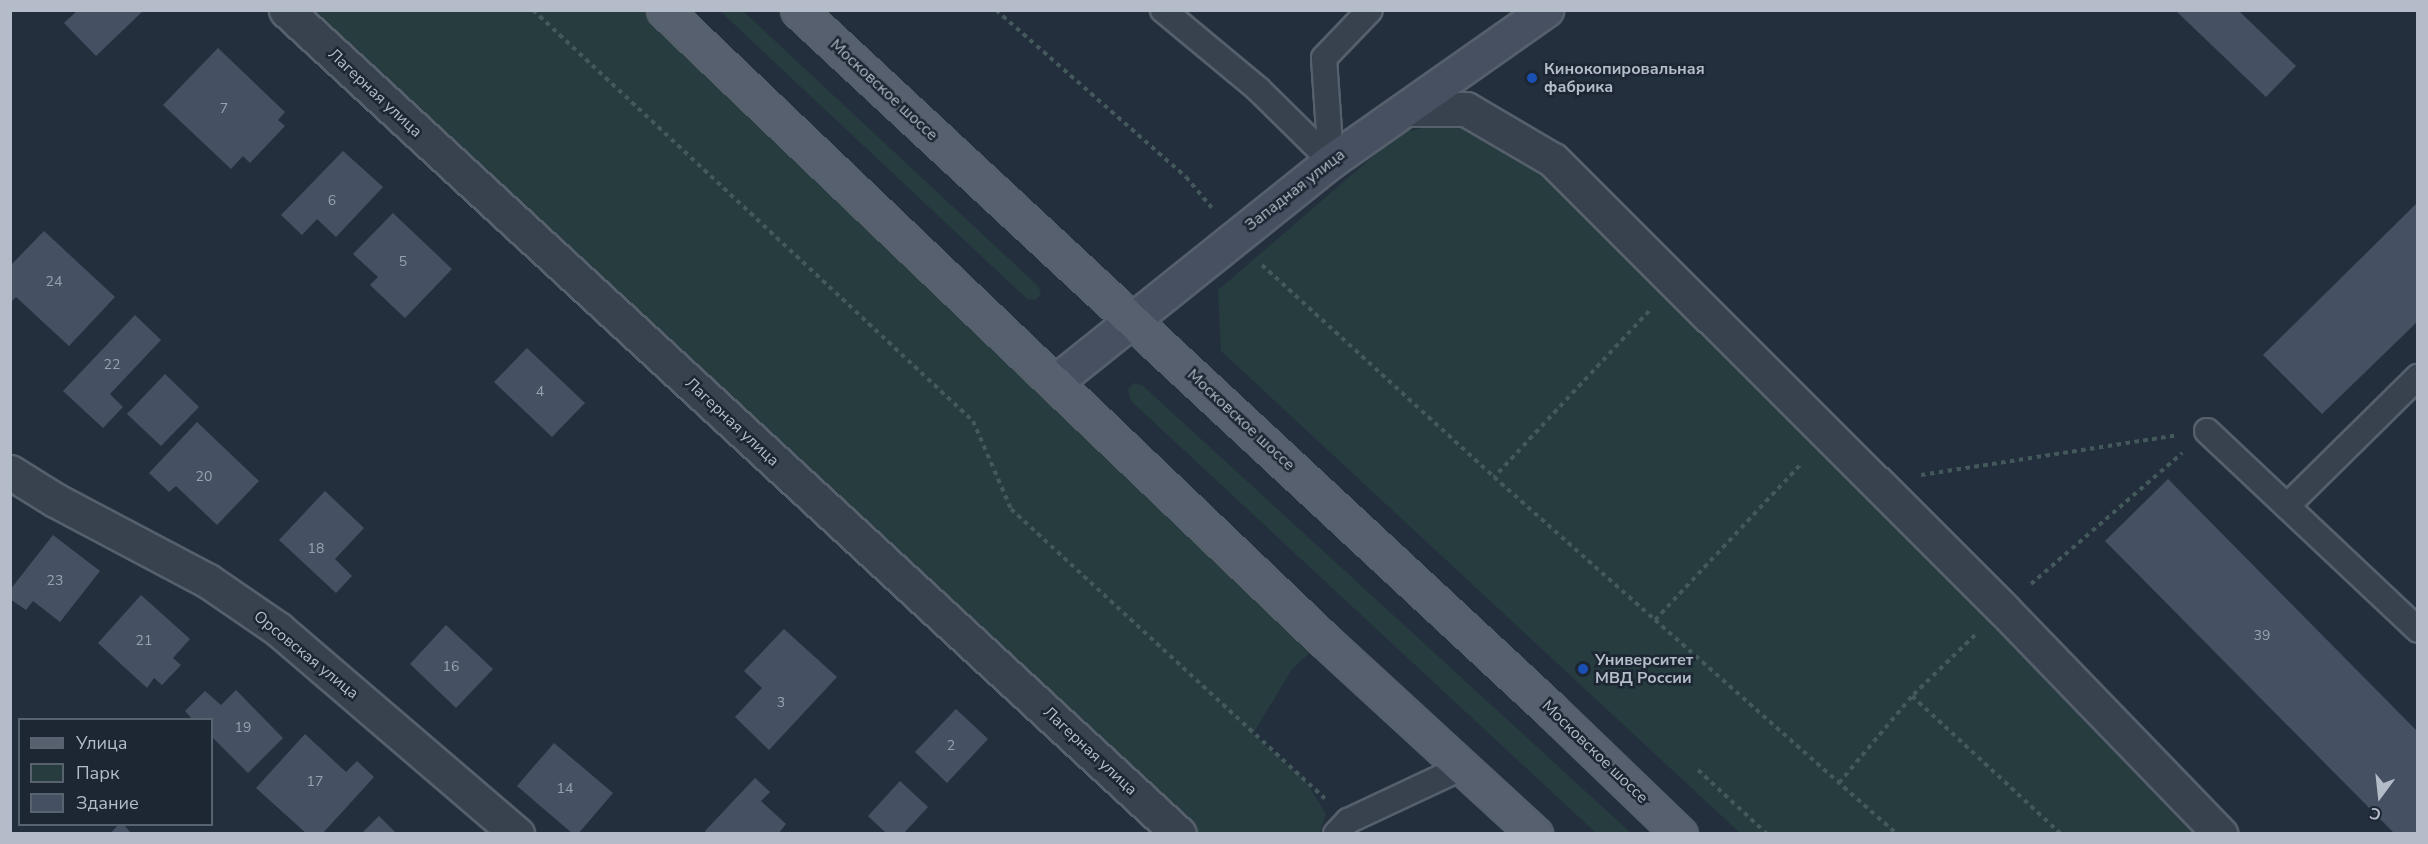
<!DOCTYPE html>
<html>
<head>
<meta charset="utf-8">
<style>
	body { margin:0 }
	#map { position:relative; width:2428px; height:844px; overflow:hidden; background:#242f3e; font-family:"Nunito Sans",sans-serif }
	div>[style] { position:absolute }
	.green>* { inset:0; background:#263c3f }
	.building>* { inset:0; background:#455162 }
	.path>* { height:4px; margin-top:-2px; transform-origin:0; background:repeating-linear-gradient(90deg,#44595c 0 4.5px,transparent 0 9px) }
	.roads { filter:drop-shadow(2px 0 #565f6c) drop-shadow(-2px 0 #565f6c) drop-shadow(0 2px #565f6c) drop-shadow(0 -2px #565f6c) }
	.lane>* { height:24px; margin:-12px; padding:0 12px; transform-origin:12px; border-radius:12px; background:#38414e }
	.street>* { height:33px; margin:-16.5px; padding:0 16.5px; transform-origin:16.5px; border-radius:16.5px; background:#38414e }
	.secondary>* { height:33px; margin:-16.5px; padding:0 16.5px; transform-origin:16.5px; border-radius:16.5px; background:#465061 }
	.primary>* { height:33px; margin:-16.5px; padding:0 16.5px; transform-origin:16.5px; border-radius:16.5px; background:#56606e }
	.dots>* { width:16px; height:16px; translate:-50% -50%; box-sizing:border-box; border:3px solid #1d2633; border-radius:50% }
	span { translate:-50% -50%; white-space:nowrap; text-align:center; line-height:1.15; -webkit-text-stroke:5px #1d2633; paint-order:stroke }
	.number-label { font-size:14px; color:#98a1af }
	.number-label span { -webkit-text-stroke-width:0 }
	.poi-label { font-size:16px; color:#b4bcc9; font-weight:700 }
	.left { translate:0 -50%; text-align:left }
	.street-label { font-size:16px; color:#b4bcc9 }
	.frame { position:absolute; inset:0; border:12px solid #b4bcc9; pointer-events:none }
	.legend { position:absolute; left:18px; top:718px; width:195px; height:108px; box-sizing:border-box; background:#1d2633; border:2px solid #59626f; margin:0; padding:8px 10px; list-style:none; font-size:18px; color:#b4bcc9 }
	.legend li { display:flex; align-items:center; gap:12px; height:30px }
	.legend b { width:30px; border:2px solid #59626f }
	.north { position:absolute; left:2350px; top:766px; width:60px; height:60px; -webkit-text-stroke:4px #1d2633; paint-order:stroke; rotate:195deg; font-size:16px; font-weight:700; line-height:24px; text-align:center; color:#b4bcc9 }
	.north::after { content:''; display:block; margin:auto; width:21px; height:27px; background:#b4bcc9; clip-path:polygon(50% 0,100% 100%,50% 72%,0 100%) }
</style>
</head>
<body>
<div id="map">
	<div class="green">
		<i style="clip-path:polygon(286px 11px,646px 11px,1055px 382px,1324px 640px,1292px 669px,1253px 734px,1305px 780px,1326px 814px,1320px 833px,1179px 833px)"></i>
		<i style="clip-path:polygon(720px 11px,743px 11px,1038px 286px,1041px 294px,1036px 300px,1027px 299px)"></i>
		<i style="clip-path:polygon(1450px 122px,1543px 176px,1820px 444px,2192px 833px,1740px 833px,1221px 351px,1218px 290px,1400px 133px)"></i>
		<i style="clip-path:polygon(1134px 383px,1142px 385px,1631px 833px,1596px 833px,1131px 401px,1128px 389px)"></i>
	</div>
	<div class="building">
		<i style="clip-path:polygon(78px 10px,144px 10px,96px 56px,64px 23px)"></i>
		<i style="clip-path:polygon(2175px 10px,2238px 10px,2296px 66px,2266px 97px)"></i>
		<i style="clip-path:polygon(218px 48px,285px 112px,278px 120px,285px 126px,250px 163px,243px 156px,231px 169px,163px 105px)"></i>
		<i style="clip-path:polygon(343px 151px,383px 187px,336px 237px,317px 219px,302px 235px,281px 215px)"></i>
		<i style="clip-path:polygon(2418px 202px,2418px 321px,2322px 414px,2263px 355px)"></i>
		<i style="clip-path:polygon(393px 213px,452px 269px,405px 318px,370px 285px,378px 277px,353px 254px)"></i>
		<i style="clip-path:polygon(44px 231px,115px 297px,69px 346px,16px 297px,10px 303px,10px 266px)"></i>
		<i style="clip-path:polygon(135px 315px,161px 340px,110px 394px,123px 407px,103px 428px,63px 391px)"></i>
		<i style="clip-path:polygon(527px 348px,585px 403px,552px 437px,494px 382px)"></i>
		<i style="clip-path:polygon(165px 374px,199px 407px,161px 446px,127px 414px)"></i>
		<i style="clip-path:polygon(197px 422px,259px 481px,217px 525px,176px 486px,169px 492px,149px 473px)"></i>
		<i style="clip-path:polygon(2168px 479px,2418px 732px,2418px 834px,2395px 834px,2105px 541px)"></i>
		<i style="clip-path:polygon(325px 491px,364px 528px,335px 559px,352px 576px,336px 593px,279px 540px)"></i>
		<i style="clip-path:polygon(53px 535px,100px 571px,60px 622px,33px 601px,26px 610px,10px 599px,10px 590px)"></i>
		<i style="clip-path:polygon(141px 595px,190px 639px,173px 658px,181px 665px,162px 685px,154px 678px,147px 688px,98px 643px)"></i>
		<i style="clip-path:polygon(446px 625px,493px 669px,456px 708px,410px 664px)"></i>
		<i style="clip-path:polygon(784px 629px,837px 677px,769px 750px,735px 717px,762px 688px,744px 671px)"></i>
		<i style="clip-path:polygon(236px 690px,283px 738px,248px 773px,212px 737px,212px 720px,193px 720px,185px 711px,205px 691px,221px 705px)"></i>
		<i style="clip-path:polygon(956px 709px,988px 739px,947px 783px,915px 752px)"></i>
		<i style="clip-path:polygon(305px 734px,346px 772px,357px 761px,374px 777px,322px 834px,307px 834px,256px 788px)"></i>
		<i style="clip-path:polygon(554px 743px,613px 793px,578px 834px,573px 834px,517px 786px)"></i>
		<i style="clip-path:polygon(755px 778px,770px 792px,761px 801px,786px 824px,778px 834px,707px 834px,705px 831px)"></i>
		<i style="clip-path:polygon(900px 781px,928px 807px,903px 834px,887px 834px,868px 816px)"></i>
		<i style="clip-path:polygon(379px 816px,397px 834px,361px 834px)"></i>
		<i style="clip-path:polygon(119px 824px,123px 824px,132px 834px,110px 834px)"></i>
	</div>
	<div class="path">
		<i style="left:533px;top:10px;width:602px;rotate:43.05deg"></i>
		<i style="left:973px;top:421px;width:96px;rotate:66.6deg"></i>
		<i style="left:1011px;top:509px;width:427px;rotate:42.7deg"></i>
		<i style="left:996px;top:10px;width:253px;rotate:41.3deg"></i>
		<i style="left:1186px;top:177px;width:40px;rotate:50deg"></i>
		<i style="left:1262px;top:265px;width:314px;rotate:42.4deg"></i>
		<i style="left:1649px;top:311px;width:227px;rotate:133deg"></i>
		<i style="left:1494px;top:477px;width:215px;rotate:41.6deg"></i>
		<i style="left:1655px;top:620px;width:215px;rotate:-46.9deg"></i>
		<i style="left:1921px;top:475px;width:256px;rotate:-8.8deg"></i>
		<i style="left:2031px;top:584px;width:200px;rotate:-40.9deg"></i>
		<i style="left:1655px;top:620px;width:323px;rotate:41.5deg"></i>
		<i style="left:1975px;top:635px;width:88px;rotate:135.9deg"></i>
		<i style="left:1912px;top:696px;width:203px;rotate:42.8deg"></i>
		<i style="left:1698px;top:770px;width:94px;rotate:42.8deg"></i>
		<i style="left:1839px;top:783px;width:114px;rotate:-50deg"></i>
	</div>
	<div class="roads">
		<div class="lane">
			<i style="left:1163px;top:10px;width:124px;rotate:39.7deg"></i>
			<i style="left:1258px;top:89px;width:103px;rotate:44.6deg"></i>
			<i style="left:1331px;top:161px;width:103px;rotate:-93.9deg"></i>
			<i style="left:1324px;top:58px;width:66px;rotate:-46.2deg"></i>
			<i style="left:2207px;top:431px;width:290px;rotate:43.3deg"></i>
			<i style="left:2287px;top:506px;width:184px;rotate:-44.6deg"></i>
			<i style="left:1336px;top:834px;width:18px;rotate:-47deg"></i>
			<i style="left:1348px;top:821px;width:125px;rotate:-25.1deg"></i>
		</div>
		<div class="street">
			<i style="left:286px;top:10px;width:1215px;rotate:42.7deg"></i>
			<i style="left:1406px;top:109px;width:60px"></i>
			<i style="left:1466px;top:109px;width:101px;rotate:30.4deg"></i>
			<i style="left:1553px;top:160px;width:636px;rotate:44.94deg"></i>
			<i style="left:2003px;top:609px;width:313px;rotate:46deg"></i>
			<i style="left:10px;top:472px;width:53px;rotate:31.9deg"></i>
			<i style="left:55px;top:500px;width:173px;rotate:27.9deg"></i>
			<i style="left:208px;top:581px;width:85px;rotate:34.4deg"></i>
			<i style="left:278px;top:629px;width:315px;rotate:40.6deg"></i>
		</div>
		<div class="secondary">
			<i style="left:1055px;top:382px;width:354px;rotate:-38.7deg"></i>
			<i style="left:1331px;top:161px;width:263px;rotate:-35.1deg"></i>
		</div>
		<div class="primary">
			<i style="left:664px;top:10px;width:912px;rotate:43.67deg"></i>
			<i style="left:1324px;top:640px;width:287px;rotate:42.6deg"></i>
			<i style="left:798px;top:10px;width:1028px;rotate:42.91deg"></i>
			<i style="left:1551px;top:710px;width:179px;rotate:43.9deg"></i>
		</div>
	</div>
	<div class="dots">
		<i style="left:1532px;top:78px;background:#1a4fb4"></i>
		<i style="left:1583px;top:669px;background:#1a4fb4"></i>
	</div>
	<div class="number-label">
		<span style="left:224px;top:109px">7</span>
		<span style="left:332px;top:201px">6</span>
		<span style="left:403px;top:262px">5</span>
		<span style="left:54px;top:282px">24</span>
		<span style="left:112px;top:365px">22</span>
		<span style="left:540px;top:392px">4</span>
		<span style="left:204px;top:477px">20</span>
		<span style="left:316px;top:549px">18</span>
		<span style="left:55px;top:581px">23</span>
		<span style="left:2262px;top:636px">39</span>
		<span style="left:144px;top:641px">21</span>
		<span style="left:451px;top:667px">16</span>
		<span style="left:781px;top:703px">3</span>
		<span style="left:243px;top:728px">19</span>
		<span style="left:951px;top:746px">2</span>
		<span style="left:315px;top:782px">17</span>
		<span style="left:565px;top:789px">14</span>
	</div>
	<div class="poi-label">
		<span class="left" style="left:1544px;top:78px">Кинокопировальная<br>фабрика</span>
		<span class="left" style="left:1595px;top:669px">Университет<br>МВД России</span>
	</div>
	<div class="street-label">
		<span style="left:884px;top:90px;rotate:43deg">Московское шоссе</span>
		<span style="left:375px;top:93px;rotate:43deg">Лагерная улица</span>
		<span style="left:1295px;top:190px;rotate:-38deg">Западная улица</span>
		<span style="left:1241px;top:420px;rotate:43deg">Московское шоссе</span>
		<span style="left:732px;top:422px;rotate:43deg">Лагерная улица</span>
		<span style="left:306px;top:655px;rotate:39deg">Орсовская улица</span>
		<span style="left:1090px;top:751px;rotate:43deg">Лагерная улица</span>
		<span style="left:1595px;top:752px;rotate:44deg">Московское шоссе</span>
	</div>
	<div class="frame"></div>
	<ul class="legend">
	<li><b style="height:8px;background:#56606e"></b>Улица</li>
	<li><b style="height:16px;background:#263c3f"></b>Парк</li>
	<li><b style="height:16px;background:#455162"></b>Здание</li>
	</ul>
	<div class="north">С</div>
</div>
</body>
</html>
